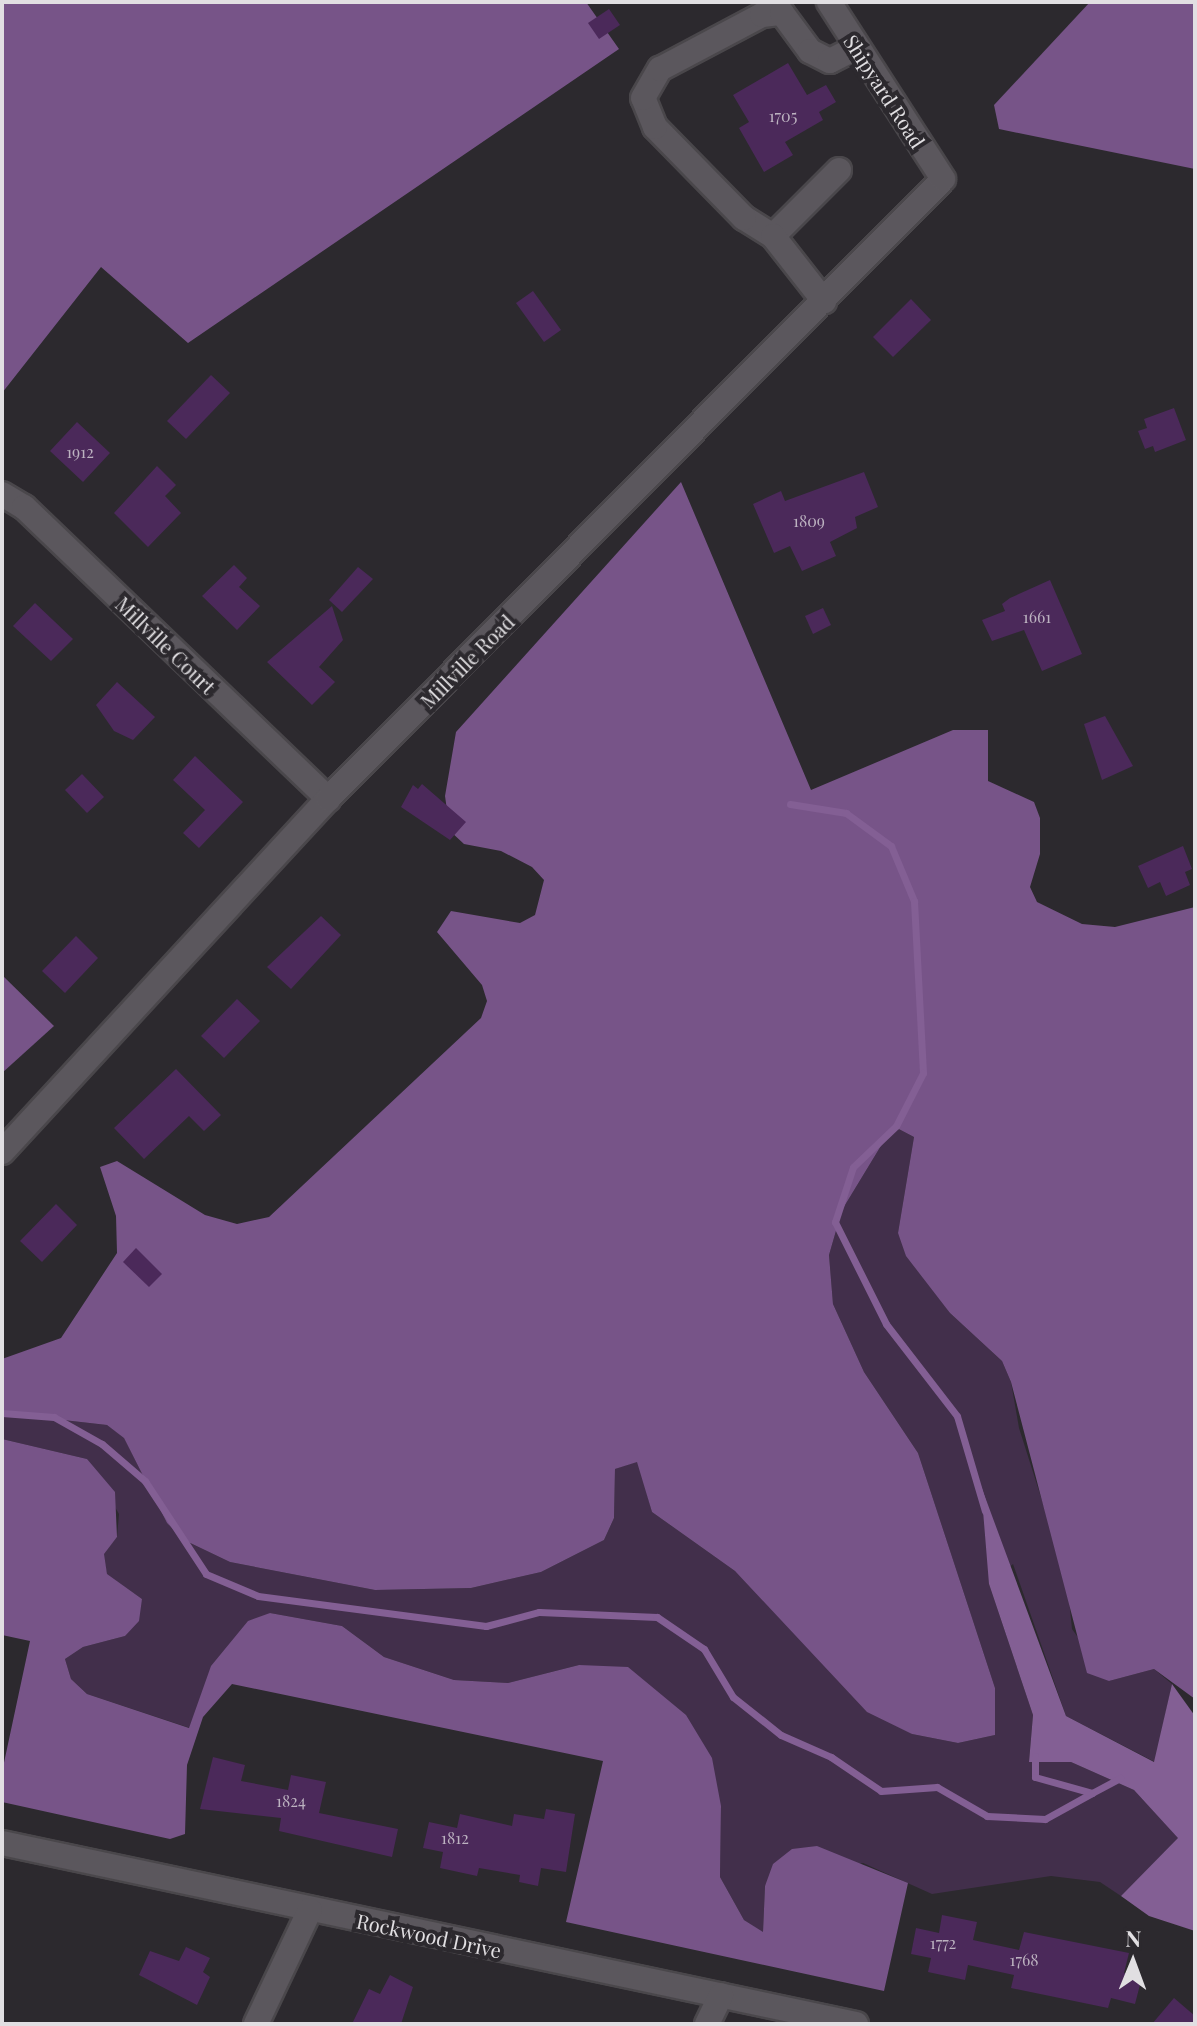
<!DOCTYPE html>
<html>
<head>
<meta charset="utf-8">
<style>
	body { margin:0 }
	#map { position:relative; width:1197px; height:2026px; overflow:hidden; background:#2c292e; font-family:"Playfair Display",serif }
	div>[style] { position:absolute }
	.green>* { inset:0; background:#422f4b }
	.forest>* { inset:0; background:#775488 }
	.water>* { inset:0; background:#835f94 }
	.stream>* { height:7px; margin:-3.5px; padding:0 3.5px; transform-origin:3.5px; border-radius:3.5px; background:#835f94 }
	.building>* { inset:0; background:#4b295a }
	.roads { filter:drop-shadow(2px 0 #4a474b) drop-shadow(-2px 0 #4a474b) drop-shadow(0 2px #4a474b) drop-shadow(0 -2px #4a474b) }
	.minor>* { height:24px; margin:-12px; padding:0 12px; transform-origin:12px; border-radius:12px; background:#5b575d }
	span { translate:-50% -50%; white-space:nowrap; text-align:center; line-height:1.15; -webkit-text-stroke:8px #2c292e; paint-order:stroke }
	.number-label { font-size:16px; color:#bcb2c0 }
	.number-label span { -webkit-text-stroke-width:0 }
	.street-label { font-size:20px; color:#e1dfe2 }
	.frame { position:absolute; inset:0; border:4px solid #e1dfe2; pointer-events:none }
	.north { position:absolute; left:1093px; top:1922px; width:80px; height:80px; -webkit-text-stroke:6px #2c292e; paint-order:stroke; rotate:1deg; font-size:22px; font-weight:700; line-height:32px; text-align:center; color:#e1dfe2 }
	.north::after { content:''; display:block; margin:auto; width:28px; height:36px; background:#e1dfe2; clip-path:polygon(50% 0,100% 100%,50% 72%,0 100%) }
</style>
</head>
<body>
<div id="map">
	<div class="green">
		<i style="clip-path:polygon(893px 1126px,914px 1137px,898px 1233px,950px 1313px,1002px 1361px,1011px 1382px,1019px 1428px,1067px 1579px,1072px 1629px,1109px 1681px,1154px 1669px,1172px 1684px,1155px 1762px,1066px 1716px,1013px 1564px,989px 1584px,1033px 1715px,1029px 1762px,1071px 1762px,1134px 1790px,1179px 1838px,1121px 1896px,1100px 1882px,1051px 1876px,932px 1894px,863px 1863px,765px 1885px,763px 1933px,744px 1920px,720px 1877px,721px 1806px,579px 1665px,508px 1683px,454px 1680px,384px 1657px,342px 1626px,270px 1613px,190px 1728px,87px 1694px,71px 1679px,65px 1659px,83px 1647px,125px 1636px,142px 1599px,107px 1575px,103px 1554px,117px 1537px,119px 1514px,87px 1459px,2px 1439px,2px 1413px,107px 1425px,124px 1437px,167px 1523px,184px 1540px,230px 1562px,375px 1590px,471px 1588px,541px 1572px,604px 1540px,614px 1518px,615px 1469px,638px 1461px,652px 1512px,735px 1571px,912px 1734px,958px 1743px,995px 1735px,995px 1688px,918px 1453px,864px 1372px,833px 1304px,829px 1255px,842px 1210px)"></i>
	</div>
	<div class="forest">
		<i style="clip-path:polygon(2px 2px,586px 2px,619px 49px,188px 343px,101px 267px,2px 393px)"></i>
		<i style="clip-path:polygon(1090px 2px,1195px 2px,1195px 169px,999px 129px,994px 105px)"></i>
		<i style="clip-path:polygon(681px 482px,811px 790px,953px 730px,988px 730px,988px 781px,1034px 802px,1040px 818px,1040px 854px,1030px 887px,1037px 902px,1082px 924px,1115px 927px,1195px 907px,1195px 1699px,1154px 1669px,1109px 1681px,1087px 1673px,1011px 1382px,1002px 1361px,950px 1313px,906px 1256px,898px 1233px,914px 1137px,893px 1126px,842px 1210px,829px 1255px,833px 1304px,864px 1372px,918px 1453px,995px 1688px,995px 1735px,958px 1743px,912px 1734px,867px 1712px,735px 1571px,652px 1512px,637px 1462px,615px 1469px,614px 1518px,604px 1540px,541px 1572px,471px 1588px,375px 1590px,230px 1562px,184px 1540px,167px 1523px,124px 1438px,107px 1425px,2px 1413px,2px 1359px,61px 1338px,117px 1253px,116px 1216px,100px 1167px,117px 1161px,205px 1215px,237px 1224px,269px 1217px,481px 1018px,487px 1001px,482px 985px,437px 932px,451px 911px,520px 923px,535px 915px,544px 880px,532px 867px,501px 851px,464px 844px,450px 831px,445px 796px,456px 732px)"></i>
		<i style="clip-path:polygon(2px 975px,54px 1026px,2px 1073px)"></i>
		<i style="clip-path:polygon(2px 1439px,87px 1459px,115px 1492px,117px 1537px,104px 1554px,107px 1574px,142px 1599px,139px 1621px,125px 1636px,83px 1647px,65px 1659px,71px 1679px,87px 1694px,189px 1728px,211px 1666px,248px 1621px,270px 1613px,342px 1626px,384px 1657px,454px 1680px,508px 1683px,579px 1665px,628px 1667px,686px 1715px,712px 1758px,721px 1806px,720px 1877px,744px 1920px,763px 1932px,765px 1886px,773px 1864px,792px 1849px,817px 1846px,908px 1883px,884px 1991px,566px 1922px,603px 1761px,232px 1684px,203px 1717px,187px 1765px,185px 1834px,170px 1839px,2px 1802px,2px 1772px,30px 1641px,2px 1635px)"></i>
	</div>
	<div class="water">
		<i style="clip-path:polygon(981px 1486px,1066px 1716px,1154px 1762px,1172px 1684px,1195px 1716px,1195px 1931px,1149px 1916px,1121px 1896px,1178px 1838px,1134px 1790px,1071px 1762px,1029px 1762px,1033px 1715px,989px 1584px)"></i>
	</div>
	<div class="stream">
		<i style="left:790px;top:804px;width:57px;rotate:9.1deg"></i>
		<i style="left:846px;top:813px;width:56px;rotate:36.3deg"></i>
		<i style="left:891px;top:846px;width:60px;rotate:67.3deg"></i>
		<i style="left:914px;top:901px;width:172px;rotate:87deg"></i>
		<i style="left:923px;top:1073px;width:59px;rotate:117deg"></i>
		<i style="left:896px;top:1126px;width:59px;rotate:136.4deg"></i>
		<i style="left:853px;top:1167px;width:58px;rotate:108.1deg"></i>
		<i style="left:835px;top:1222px;width:114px;rotate:63.4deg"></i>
		<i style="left:886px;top:1324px;width:116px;rotate:52.3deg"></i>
		<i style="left:957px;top:1416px;width:99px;rotate:73.6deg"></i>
		<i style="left:2px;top:1413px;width:52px;rotate:4.4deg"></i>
		<i style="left:54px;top:1417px;width:55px;rotate:29.4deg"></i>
		<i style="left:102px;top:1444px;width:57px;rotate:40.7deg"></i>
		<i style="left:145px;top:1481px;width:111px;rotate:56.7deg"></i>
		<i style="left:206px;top:1574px;width:56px;rotate:22.9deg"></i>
		<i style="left:258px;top:1596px;width:230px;rotate:7.5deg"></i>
		<i style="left:486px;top:1626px;width:55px;rotate:-14.8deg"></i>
		<i style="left:539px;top:1612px;width:118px;rotate:2.4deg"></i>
		<i style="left:657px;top:1617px;width:57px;rotate:34.2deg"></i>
		<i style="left:704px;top:1649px;width:56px;rotate:58.9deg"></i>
		<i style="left:733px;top:1697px;width:61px;rotate:38.4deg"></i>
		<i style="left:781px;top:1735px;width:55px;rotate:23.7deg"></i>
		<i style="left:831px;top:1757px;width:60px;rotate:34.2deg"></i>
		<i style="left:881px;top:1791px;width:56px;rotate:-4.1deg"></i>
		<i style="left:937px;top:1787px;width:58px;rotate:30.1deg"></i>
		<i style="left:987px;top:1816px;width:58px;rotate:3deg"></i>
		<i style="left:1045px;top:1819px;width:54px;rotate:-29deg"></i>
		<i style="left:1035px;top:1756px;width:21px;rotate:90deg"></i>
		<i style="left:1035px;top:1777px;width:59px;rotate:15.7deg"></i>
		<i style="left:1092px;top:1793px;width:32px;rotate:-28deg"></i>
	</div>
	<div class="building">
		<i style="clip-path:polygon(609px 9px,620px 25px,599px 39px,588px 23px)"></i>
		<i style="clip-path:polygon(788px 63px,807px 95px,826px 85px,836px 102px,819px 112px,823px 120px,785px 142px,793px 155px,764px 172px,739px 128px,749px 122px,733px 95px)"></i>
		<i style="clip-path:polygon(533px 291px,561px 330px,544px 342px,516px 303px)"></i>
		<i style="clip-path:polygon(911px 299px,931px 320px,893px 357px,873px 337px)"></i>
		<i style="clip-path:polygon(211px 375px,230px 393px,186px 439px,167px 421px)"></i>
		<i style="clip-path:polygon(1174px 408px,1186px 440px,1155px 452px,1153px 446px,1145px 449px,1138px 431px,1147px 428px,1144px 419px)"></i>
		<i style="clip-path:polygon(77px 422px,110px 453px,83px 482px,50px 451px)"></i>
		<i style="clip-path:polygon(157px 466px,176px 485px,165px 496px,181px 513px,148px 547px,114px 513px)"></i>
		<i style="clip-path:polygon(864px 472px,878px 507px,855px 517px,857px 528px,830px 542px,836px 556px,802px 571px,790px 546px,774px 553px,753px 504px,781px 491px,785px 501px)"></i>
		<i style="clip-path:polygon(234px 565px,247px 578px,239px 587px,260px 606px,237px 630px,202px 596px)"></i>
		<i style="clip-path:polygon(358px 567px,373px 579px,342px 612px,329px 600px)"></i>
		<i style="clip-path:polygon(1050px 580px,1082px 654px,1042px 671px,1024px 630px,992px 641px,982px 620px,1005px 611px,1002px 604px,1010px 598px)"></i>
		<i style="clip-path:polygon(35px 603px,73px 639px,51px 661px,13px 626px)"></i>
		<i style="clip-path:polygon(332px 606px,343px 640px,319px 667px,335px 682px,312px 705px,267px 662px)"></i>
		<i style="clip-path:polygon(823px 608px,831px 625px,813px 634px,805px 616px)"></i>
		<i style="clip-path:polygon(117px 682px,155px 717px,133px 740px,114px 731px,96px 705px)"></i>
		<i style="clip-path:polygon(1105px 716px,1133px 766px,1102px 780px,1084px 724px)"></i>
		<i style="clip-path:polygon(195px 756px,243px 802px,199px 848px,183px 833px,205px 810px,173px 780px)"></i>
		<i style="clip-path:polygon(82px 774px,104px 797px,87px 813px,65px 790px)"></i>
		<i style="clip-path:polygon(422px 784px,466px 822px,450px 840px,401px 807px,413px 785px,418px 789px)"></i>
		<i style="clip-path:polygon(1183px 846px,1192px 869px,1185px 872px,1190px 885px,1166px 896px,1160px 882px,1148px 888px,1138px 866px)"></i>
		<i style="clip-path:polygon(321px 916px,341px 935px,291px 989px,267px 967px)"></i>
		<i style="clip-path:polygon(76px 936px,98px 958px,65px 993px,42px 971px)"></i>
		<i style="clip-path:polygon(237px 999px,260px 1021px,224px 1058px,201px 1036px)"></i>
		<i style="clip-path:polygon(176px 1069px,221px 1115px,204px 1131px,189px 1116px,144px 1159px,114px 1128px)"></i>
		<i style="clip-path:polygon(56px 1204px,77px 1225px,42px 1262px,20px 1241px)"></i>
		<i style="clip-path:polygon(136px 1248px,162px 1274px,149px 1287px,123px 1262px)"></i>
		<i style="clip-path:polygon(213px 1757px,245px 1765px,241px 1781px,288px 1790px,291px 1775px,326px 1782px,319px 1813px,398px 1829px,392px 1857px,279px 1831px,281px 1818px,200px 1809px)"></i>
		<i style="clip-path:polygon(546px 1809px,575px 1814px,566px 1872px,541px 1868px,538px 1886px,519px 1882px,520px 1875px,479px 1868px,477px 1876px,440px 1868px,443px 1852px,423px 1848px,429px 1822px,457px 1828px,460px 1814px,512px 1826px,514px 1814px,544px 1819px)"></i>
		<i style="clip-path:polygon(942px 1915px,977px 1922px,973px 1940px,1019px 1950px,1024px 1932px,1129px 1953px,1124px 1973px,1142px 1977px,1135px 2004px,1111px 1998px,1108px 2008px,1011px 1988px,1014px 1975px,968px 1965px,965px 1980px,928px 1972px,931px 1958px,911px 1954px,916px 1928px,939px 1933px)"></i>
		<i style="clip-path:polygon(186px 1947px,210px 1958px,203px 1972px,210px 1977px,197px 2005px,139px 1975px,150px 1951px,179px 1961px)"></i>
		<i style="clip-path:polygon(390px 1975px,413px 1987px,401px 2024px,352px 2024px,369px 1989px,380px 1994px)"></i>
		<i style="clip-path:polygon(1174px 1998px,1195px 2016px,1195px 2024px,1152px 2024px)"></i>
	</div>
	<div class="roads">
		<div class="minor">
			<i style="left:839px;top:170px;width:93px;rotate:135deg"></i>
			<i style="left:773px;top:236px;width:34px;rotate:-148deg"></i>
			<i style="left:744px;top:218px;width:127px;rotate:-134.4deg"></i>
			<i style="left:655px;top:127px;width:31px;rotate:-112deg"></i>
			<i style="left:643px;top:98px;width:34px;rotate:-60deg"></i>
			<i style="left:660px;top:69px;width:115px;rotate:-27.9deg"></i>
			<i style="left:762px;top:15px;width:20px;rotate:-6deg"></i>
			<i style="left:782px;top:13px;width:47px;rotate:53.6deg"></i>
			<i style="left:810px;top:51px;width:22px;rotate:27deg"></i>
			<i style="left:830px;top:61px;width:30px;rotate:-27deg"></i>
			<i style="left:773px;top:236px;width:83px;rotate:51.9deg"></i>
			<i style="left:2px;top:494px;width:26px;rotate:31deg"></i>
			<i style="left:24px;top:507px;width:422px;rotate:43.8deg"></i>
			<i style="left:2px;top:1152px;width:481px;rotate:-47.3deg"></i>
			<i style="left:328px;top:799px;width:873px;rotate:-45.23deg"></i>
			<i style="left:943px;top:179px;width:211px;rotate:-122.8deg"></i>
			<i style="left:2px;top:1843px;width:873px;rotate:11.97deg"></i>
			<i style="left:256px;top:2024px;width:126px;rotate:-64.7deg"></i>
			<i style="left:707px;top:2024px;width:32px;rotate:-64deg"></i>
		</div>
	</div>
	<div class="number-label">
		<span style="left:783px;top:116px">1705</span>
		<span style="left:80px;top:452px">1912</span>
		<span style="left:809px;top:521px">1809</span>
		<span style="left:1037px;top:617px">1661</span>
		<span style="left:291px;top:1801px">1824</span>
		<span style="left:455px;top:1838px">1812</span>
		<span style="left:943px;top:1943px">1772</span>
		<span style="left:1024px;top:1960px">1768</span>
	</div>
	<div class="street-label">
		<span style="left:885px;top:91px;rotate:57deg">Shipyard Road</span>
		<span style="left:166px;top:645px;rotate:44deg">Millville Court</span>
		<span style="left:467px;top:661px;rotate:-45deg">Millville Road</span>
		<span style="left:429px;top:1935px;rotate:12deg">Rockwood Drive</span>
	</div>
	<div class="frame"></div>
	<div class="north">N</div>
</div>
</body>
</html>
